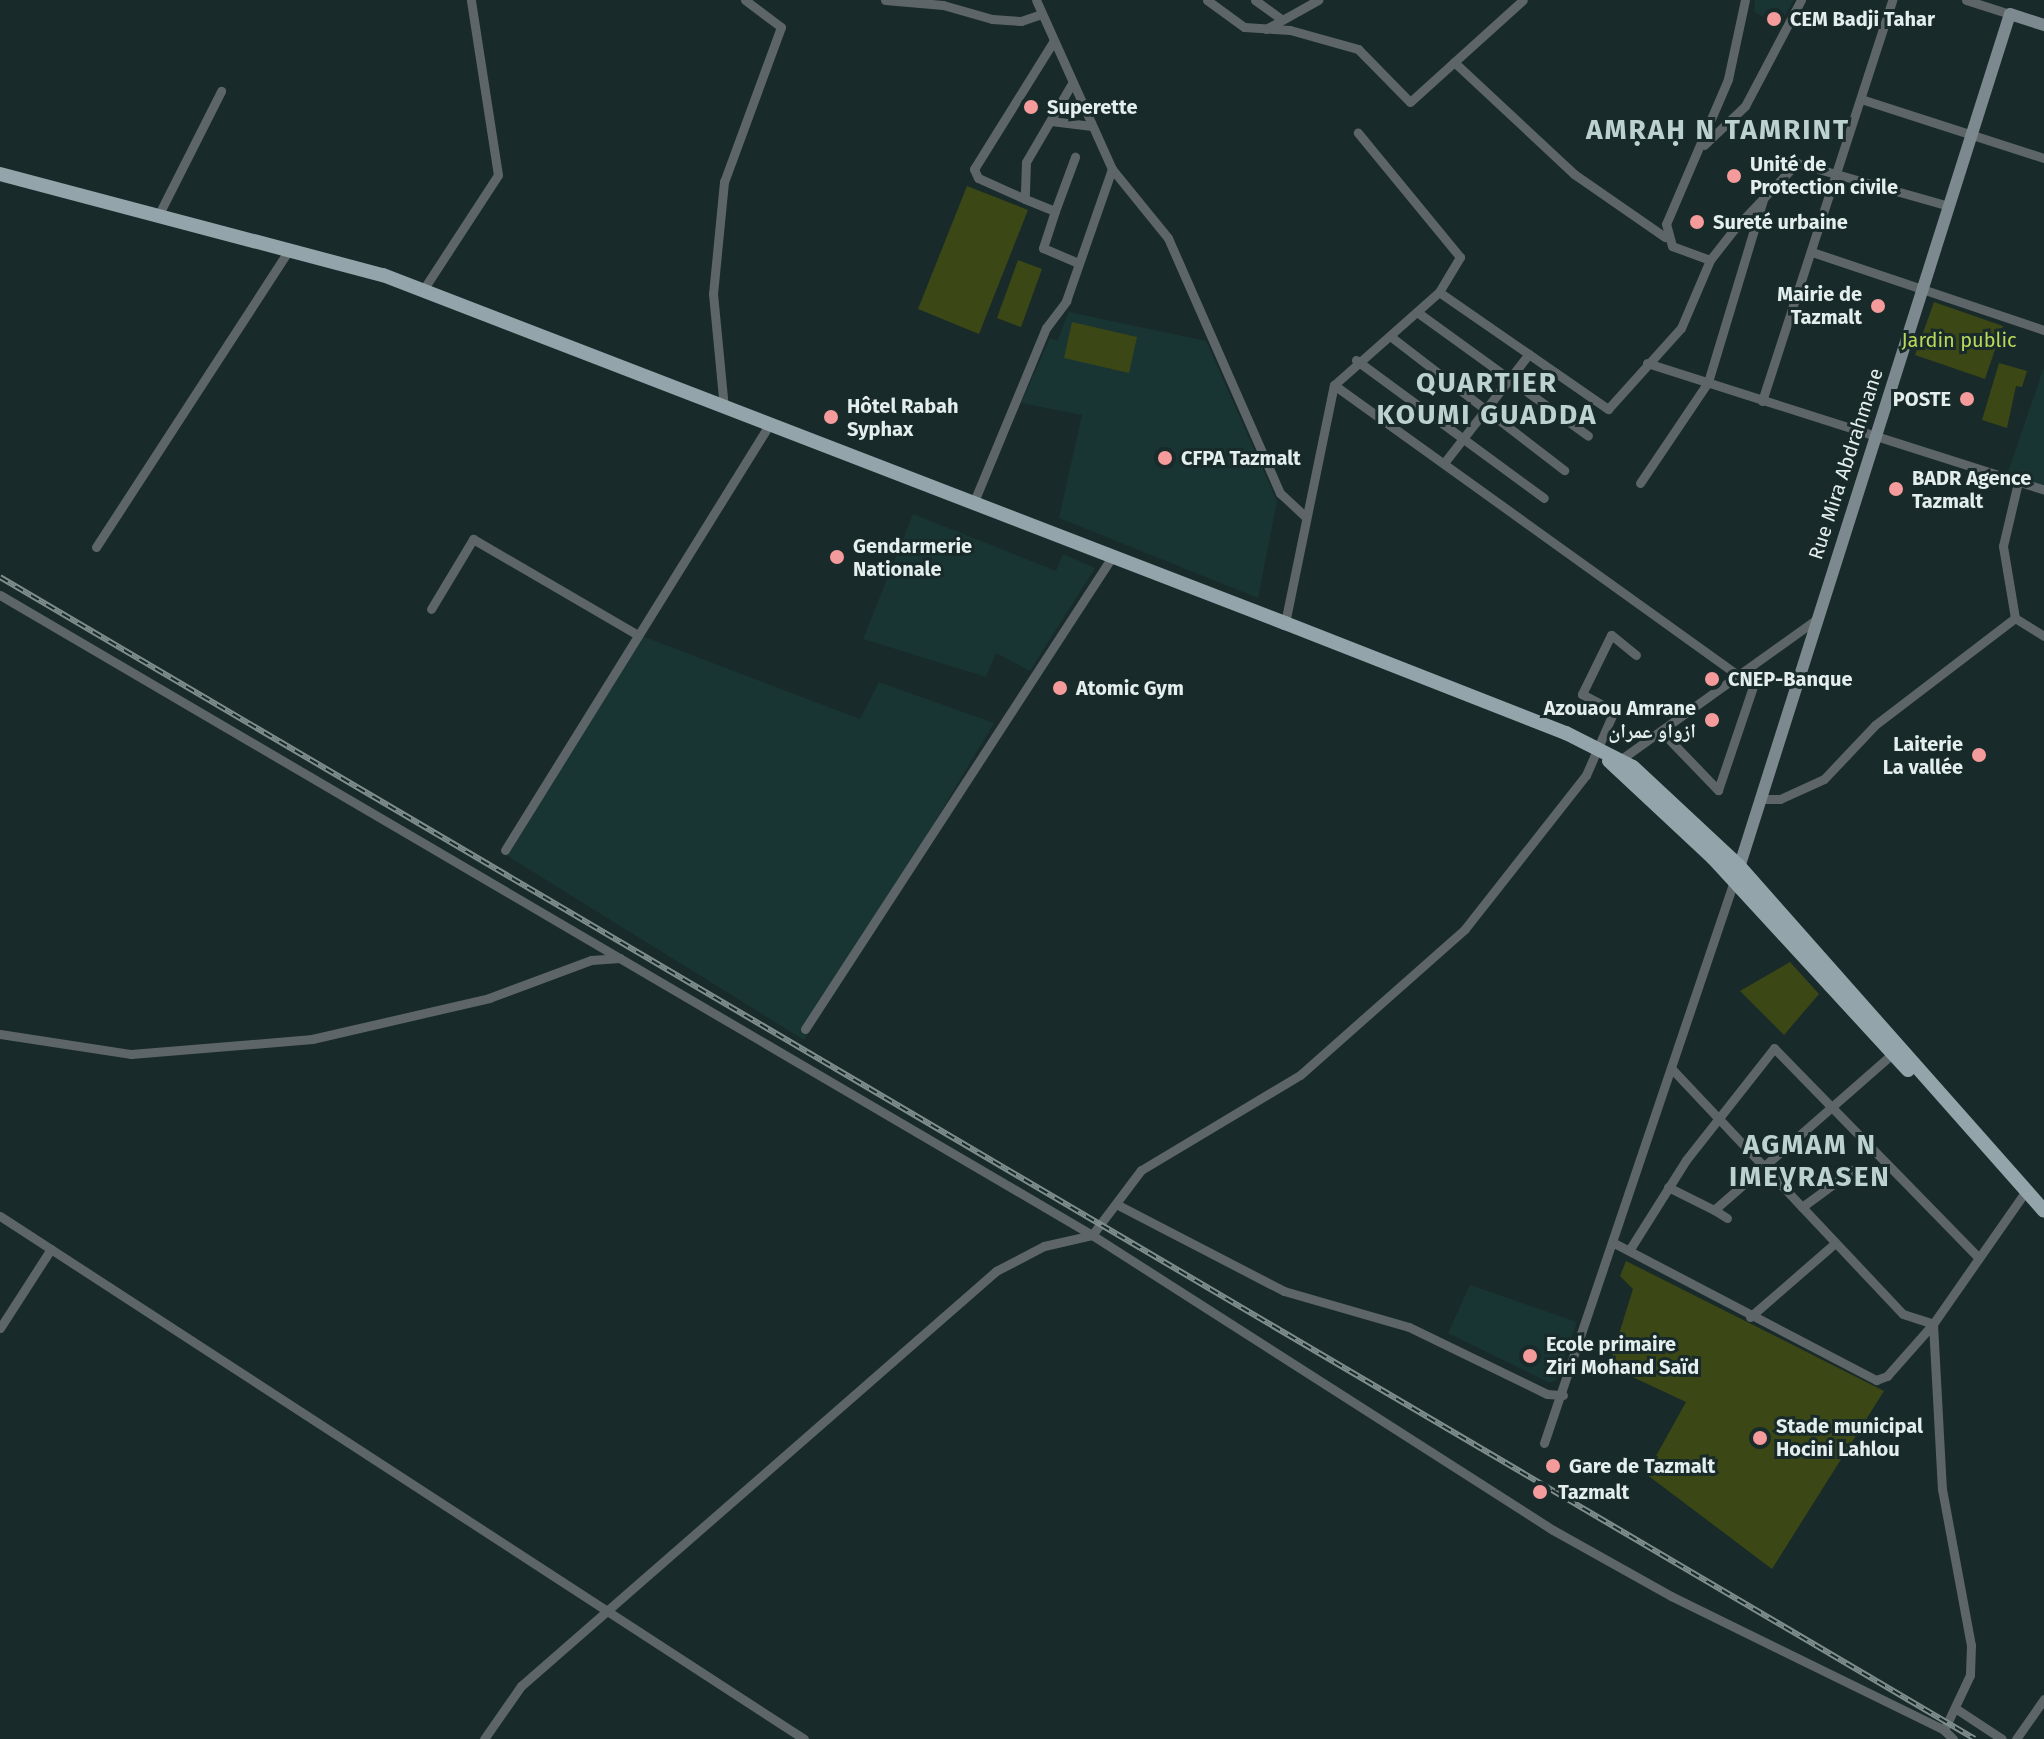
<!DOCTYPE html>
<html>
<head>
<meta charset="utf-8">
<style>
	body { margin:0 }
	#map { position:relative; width:2044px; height:1739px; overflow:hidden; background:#182a29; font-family:"Fira Sans","Noto Naskh Arabic",sans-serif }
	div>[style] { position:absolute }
	.built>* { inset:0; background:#193533 }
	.green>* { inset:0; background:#3c4716 }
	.street>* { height:9px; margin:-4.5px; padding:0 4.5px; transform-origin:4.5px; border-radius:4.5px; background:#5d6569 }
	.secondary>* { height:12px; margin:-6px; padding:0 6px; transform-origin:6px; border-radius:6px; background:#7c898e }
	.primary>* { height:14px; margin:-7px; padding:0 7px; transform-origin:7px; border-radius:7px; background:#94a4ab }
	.rail>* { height:6px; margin-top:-3px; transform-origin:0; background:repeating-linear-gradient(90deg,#182a29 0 9px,#7f8e8d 0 18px); box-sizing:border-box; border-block:2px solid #7f8e8d }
	.dots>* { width:22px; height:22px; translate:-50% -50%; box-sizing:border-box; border:4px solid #182a29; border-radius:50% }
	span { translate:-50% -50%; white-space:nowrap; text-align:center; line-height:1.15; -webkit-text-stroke:6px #182a29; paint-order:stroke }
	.poi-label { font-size:20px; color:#e3eeed; font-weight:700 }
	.left { translate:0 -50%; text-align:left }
	.right { translate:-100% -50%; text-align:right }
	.park-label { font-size:20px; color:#bbd95b }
	.street-label { font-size:20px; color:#e3eeed }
	.district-label { font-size:28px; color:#bbd2d0; font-weight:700; letter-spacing:2px }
</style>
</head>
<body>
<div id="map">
	<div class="built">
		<i style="clip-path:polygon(1755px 0,1794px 0,1779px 26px,1754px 12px)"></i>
		<i style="clip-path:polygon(1069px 312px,1206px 341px,1277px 501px,1258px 598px,1059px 518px,1082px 415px,1021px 403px,1050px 338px,1057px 341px)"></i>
		<i style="clip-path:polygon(2044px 367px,2044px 486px,2007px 475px)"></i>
		<i style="clip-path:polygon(913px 514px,1056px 571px,1063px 554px,1095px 568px,1030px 671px,996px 653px,986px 677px,863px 639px)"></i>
		<i style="clip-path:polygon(642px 636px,860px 719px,879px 682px,994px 723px,804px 1040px,506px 855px)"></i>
		<i style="clip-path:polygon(1470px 1285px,1577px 1322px,1556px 1380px,1550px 1383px,1448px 1333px)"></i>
	</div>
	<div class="green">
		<i style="clip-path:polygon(967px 186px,1028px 210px,979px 334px,918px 309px)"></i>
		<i style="clip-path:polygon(1018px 260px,1042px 269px,1021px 327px,997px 318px)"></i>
		<i style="clip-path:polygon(1934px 302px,2003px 326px,1985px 379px,1915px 355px)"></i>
		<i style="clip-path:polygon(1072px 322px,1137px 337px,1129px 373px,1064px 358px)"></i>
		<i style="clip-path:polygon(1999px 363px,2027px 371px,2022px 387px,2016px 386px,2007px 428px,1982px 420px)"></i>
		<i style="clip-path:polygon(1790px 962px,1819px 994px,1784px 1035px,1740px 991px)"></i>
		<i style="clip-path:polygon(1626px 1261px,1884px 1391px,1772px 1569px,1646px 1474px,1686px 1402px,1609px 1366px,1633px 1289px,1620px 1276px)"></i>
	</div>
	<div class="street">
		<i style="left:885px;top:0;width:58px;rotate:4.9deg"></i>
		<i style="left:943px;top:5px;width:51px;rotate:15.9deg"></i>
		<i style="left:992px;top:19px;width:29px;rotate:4deg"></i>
		<i style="left:1021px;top:21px;width:21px;rotate:-19deg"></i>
		<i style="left:1207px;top:0;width:46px;rotate:36.1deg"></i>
		<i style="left:1244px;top:27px;width:46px;rotate:3.7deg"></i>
		<i style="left:1290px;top:30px;width:71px;rotate:15.6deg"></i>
		<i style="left:1358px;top:49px;width:74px;rotate:45.5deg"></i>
		<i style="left:1410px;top:102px;width:152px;rotate:-42.1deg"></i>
		<i style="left:1255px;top:0;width:32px;rotate:36deg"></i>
		<i style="left:1966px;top:0;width:46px;rotate:17.7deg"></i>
		<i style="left:1266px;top:29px;width:60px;rotate:-29.1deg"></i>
		<i style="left:1454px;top:62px;width:164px;rotate:43deg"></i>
		<i style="left:1574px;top:174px;width:111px;rotate:34.7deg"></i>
		<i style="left:1071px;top:85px;width:89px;rotate:120.3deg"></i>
		<i style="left:1026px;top:162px;width:37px;rotate:92deg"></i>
		<i style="left:1025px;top:199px;width:32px;rotate:22deg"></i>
		<i style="left:1055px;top:211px;width:58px;rotate:-69.7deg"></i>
		<i style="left:1861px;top:99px;width:192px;rotate:17.9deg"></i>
		<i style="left:1051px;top:121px;width:39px;rotate:7deg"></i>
		<i style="left:1704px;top:145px;width:57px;rotate:-43.6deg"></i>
		<i style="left:1745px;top:106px;width:120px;rotate:-62.2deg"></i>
		<i style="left:1112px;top:169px;width:89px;rotate:50.9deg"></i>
		<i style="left:1168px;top:238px;width:279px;rotate:66.3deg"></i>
		<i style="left:1280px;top:493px;width:34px;rotate:43deg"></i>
		<i style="left:1025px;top:199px;width:51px;rotate:-155.9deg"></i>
		<i style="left:978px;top:178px;width:10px;rotate:-114deg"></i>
		<i style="left:974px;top:169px;width:150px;rotate:-58.1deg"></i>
		<i style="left:1055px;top:211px;width:39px;rotate:108deg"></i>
		<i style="left:1043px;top:248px;width:39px;rotate:23deg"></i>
		<i style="left:159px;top:214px;width:138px;rotate:-63.2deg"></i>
		<i style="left:1812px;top:252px;width:245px;rotate:18.6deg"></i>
		<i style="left:1710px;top:260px;width:40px;rotate:-159.8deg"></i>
		<i style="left:1672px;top:246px;width:23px;rotate:-105deg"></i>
		<i style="left:1666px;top:224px;width:158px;rotate:-66.8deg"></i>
		<i style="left:1728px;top:79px;width:81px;rotate:-77.9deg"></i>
		<i style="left:423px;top:290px;width:137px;rotate:-56.9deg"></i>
		<i style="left:498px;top:175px;width:177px;rotate:-98.8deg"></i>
		<i style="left:1439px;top:292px;width:206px;rotate:34.7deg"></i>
		<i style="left:1608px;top:409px;width:109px;rotate:-48deg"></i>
		<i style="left:1681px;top:328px;width:74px;rotate:-66.9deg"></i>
		<i style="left:1710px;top:260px;width:41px;rotate:-52deg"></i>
		<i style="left:1735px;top:228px;width:90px;rotate:-46.4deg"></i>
		<i style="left:1797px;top:163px;width:158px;rotate:15.8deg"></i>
		<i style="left:1417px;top:312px;width:211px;rotate:35.9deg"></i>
		<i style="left:1390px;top:336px;width:220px;rotate:37.6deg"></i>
		<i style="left:1356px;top:360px;width:233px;rotate:36.3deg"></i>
		<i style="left:1647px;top:363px;width:417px;rotate:17.7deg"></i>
		<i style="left:1334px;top:385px;width:499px;rotate:35.7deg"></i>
		<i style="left:1762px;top:401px;width:422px;rotate:-72deg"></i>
		<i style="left:724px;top:408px;width:115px;rotate:-95.5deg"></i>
		<i style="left:713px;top:294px;width:113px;rotate:-84.4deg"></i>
		<i style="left:724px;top:182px;width:165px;rotate:-69.8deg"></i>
		<i style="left:781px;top:27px;width:45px;rotate:-143.1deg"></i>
		<i style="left:1444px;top:463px;width:138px;rotate:-52.1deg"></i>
		<i style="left:1640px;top:483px;width:122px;rotate:-56deg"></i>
		<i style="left:1708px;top:382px;width:194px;rotate:-73.2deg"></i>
		<i style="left:973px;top:504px;width:191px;rotate:-67.5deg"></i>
		<i style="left:1046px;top:328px;width:34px;rotate:-53deg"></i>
		<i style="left:1066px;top:301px;width:140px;rotate:-70.8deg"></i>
		<i style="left:1112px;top:169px;width:185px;rotate:-114.2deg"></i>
		<i style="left:96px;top:547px;width:356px;rotate:-57deg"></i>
		<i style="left:0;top:595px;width:1266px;rotate:30.37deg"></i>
		<i style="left:431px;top:609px;width:82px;rotate:-59deg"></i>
		<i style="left:473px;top:539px;width:191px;rotate:30.2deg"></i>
		<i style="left:2015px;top:618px;width:34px;rotate:32deg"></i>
		<i style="left:1285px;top:623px;width:243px;rotate:-78.4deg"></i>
		<i style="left:1334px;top:385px;width:140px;rotate:-41.5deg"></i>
		<i style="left:1439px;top:292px;width:41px;rotate:-59deg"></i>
		<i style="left:1460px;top:257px;width:161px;rotate:-129.4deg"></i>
		<i style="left:1636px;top:655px;width:32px;rotate:-141deg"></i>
		<i style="left:1611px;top:635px;width:66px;rotate:116.2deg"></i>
		<i style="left:1582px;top:694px;width:36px;rotate:28deg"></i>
		<i style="left:1614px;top:711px;width:70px;rotate:113.6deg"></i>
		<i style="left:1586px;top:775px;width:196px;rotate:128.2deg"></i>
		<i style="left:1465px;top:929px;width:220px;rotate:138.5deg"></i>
		<i style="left:1300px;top:1075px;width:185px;rotate:149.1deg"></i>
		<i style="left:1141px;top:1170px;width:81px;rotate:127deg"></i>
		<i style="left:1092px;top:1235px;width:547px;rotate:32.62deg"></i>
		<i style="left:1553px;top:1530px;width:135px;rotate:29.2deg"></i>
		<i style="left:1671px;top:1596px;width:304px;rotate:26.1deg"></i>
		<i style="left:1662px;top:732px;width:81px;rotate:46deg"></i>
		<i style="left:1718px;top:790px;width:121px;rotate:-71.3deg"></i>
		<i style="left:1620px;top:760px;width:242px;rotate:-35.6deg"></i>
		<i style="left:1760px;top:799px;width:20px"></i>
		<i style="left:1780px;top:799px;width:48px;rotate:-24.4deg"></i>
		<i style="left:1824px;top:779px;width:74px;rotate:-46.6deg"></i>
		<i style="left:1875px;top:725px;width:176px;rotate:-37.4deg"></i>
		<i style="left:2015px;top:618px;width:73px;rotate:-99.5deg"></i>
		<i style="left:2003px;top:546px;width:66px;rotate:-76.8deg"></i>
		<i style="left:505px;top:850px;width:500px;rotate:-58.15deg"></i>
		<i style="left:805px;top:1029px;width:563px;rotate:-56.96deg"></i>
		<i style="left:0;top:1034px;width:133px;rotate:8.7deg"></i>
		<i style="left:131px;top:1054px;width:182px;rotate:-4.7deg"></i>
		<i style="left:312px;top:1039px;width:182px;rotate:-13deg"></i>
		<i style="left:489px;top:998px;width:109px;rotate:-20.4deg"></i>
		<i style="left:591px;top:960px;width:29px;rotate:-4deg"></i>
		<i style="left:1671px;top:1068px;width:338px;rotate:46.7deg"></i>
		<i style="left:1903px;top:1314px;width:32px;rotate:18deg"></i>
		<i style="left:1933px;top:1324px;width:165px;rotate:86.9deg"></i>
		<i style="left:1942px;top:1489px;width:159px;rotate:79.5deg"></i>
		<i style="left:1971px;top:1645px;width:30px;rotate:92deg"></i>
		<i style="left:1970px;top:1675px;width:61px;rotate:115.3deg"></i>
		<i style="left:1944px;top:1730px;width:13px;rotate:45deg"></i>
		<i style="left:1668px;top:1187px;width:51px;rotate:26.6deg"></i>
		<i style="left:1118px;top:1205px;width:187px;rotate:27.4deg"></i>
		<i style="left:1284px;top:1291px;width:130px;rotate:16.1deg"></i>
		<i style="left:1409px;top:1327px;width:153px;rotate:25.9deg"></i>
		<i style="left:1547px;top:1394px;width:16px;rotate:4deg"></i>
		<i style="left:1802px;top:1207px;width:64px;rotate:-36.2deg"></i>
		<i style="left:0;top:1216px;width:959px;rotate:33.04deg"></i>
		<i style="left:1727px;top:1218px;width:15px;rotate:-148deg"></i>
		<i style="left:1714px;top:1210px;width:235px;rotate:-41.2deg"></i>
		<i style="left:1614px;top:1243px;width:296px;rotate:27.6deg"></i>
		<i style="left:1876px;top:1380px;width:12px;rotate:-20deg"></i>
		<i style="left:1887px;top:1376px;width:69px;rotate:-48.5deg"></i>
		<i style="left:1933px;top:1324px;width:161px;rotate:-55.1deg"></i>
		<i style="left:1630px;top:1249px;width:105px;rotate:-57.8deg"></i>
		<i style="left:1686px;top:1160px;width:142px;rotate:-51.8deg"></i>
		<i style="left:1774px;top:1048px;width:291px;rotate:45.7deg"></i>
		<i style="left:1750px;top:1317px;width:113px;rotate:-41deg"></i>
		<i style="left:0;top:1328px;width:94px;rotate:-57.2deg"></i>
		<i style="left:1544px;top:1443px;width:593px;rotate:-71.32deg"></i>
		<i style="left:1955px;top:1708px;width:56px;rotate:33.4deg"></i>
		<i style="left:484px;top:1739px;width:65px;rotate:-55.1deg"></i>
		<i style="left:521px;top:1686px;width:631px;rotate:-41.14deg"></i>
		<i style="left:996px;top:1271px;width:54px;rotate:-27.5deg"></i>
		<i style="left:1044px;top:1246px;width:49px;rotate:-12.9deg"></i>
		<i style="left:2016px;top:1739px;width:49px;rotate:-55deg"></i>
	</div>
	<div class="secondary">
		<i style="left:1737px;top:874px;width:902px;rotate:-72.39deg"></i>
		<i style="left:2010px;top:14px;width:36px;rotate:18deg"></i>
	</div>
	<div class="primary">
		<i style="left:0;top:174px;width:396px;rotate:14.8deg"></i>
		<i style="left:383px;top:275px;width:967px;rotate:21.1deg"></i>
		<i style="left:1285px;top:623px;width:302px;rotate:21.4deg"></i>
		<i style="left:1566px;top:733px;width:75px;rotate:26.9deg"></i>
		<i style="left:1633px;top:767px;width:145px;rotate:43deg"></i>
		<i style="left:1739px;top:866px;width:460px;rotate:48.5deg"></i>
		<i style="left:1609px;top:761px;width:142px;rotate:43deg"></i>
		<i style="left:1713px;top:858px;width:288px;rotate:47.4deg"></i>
	</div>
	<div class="rail">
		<i style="left:0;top:577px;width:2291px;rotate:30.47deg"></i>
	</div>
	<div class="dots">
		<i style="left:1774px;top:19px;background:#f59b9b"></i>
		<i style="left:1031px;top:107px;background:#f59b9b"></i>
		<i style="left:1734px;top:176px;background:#f59b9b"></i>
		<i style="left:1697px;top:222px;background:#f59b9b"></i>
		<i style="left:1878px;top:306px;background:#f59b9b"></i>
		<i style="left:1967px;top:399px;background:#f59b9b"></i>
		<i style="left:831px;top:417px;background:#f59b9b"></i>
		<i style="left:1165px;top:458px;background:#f59b9b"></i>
		<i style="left:1896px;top:489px;background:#f59b9b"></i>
		<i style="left:837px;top:557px;background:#f59b9b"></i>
		<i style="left:1712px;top:679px;background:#f59b9b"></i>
		<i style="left:1060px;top:688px;background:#f59b9b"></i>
		<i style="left:1712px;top:720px;background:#f59b9b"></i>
		<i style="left:1979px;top:755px;background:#f59b9b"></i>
		<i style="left:1530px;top:1356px;background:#f59b9b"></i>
		<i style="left:1760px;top:1438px;background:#f59b9b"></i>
		<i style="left:1553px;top:1466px;background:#f59b9b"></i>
		<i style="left:1540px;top:1492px;background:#f59b9b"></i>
	</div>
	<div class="poi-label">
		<span class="left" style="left:1790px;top:19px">CEM Badji Tahar</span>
		<span class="left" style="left:1047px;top:107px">Superette</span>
		<span class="left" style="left:1750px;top:176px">Unité de<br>Protection civile</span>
		<span class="left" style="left:1713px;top:222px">Sureté urbaine</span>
		<span class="right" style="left:1862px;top:306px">Mairie de<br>Tazmalt</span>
		<span class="right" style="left:1951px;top:399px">POSTE</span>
		<span class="left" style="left:847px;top:418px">Hôtel Rabah<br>Syphax</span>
		<span class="left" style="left:1181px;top:458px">CFPA Tazmalt</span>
		<span class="left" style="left:1912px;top:490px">BADR Agence<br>Tazmalt</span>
		<span class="left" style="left:853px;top:558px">Gendarmerie<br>Nationale</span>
		<span class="left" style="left:1728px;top:679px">CNEP-Banque</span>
		<span class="left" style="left:1076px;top:688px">Atomic Gym</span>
		<span class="right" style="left:1696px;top:720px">Azouaou Amrane<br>ازواو عمران</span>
		<span class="right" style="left:1963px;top:756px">Laiterie<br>La vallée</span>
		<span class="left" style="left:1546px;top:1356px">Ecole primaire<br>Ziri Mohand Saïd</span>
		<span class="left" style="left:1776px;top:1438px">Stade municipal<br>Hocini Lahlou</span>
		<span class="left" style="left:1569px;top:1466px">Gare de Tazmalt</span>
		<span class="left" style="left:1558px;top:1492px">Tazmalt</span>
	</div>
	<div class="park-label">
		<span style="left:1959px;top:340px">Jardin public</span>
	</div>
	<div class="street-label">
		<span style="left:1846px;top:464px;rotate:-72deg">Rue Mira Abdrahmane</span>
	</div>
	<div class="district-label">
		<span style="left:1718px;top:130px">AMṚAḤ N TAMRINT</span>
		<span style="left:1487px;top:399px">QUARTIER<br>KOUMI GUADDA</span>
		<span style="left:1810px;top:1161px">AGMAM N<br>IMEƔRASEN</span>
	</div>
</div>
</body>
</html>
